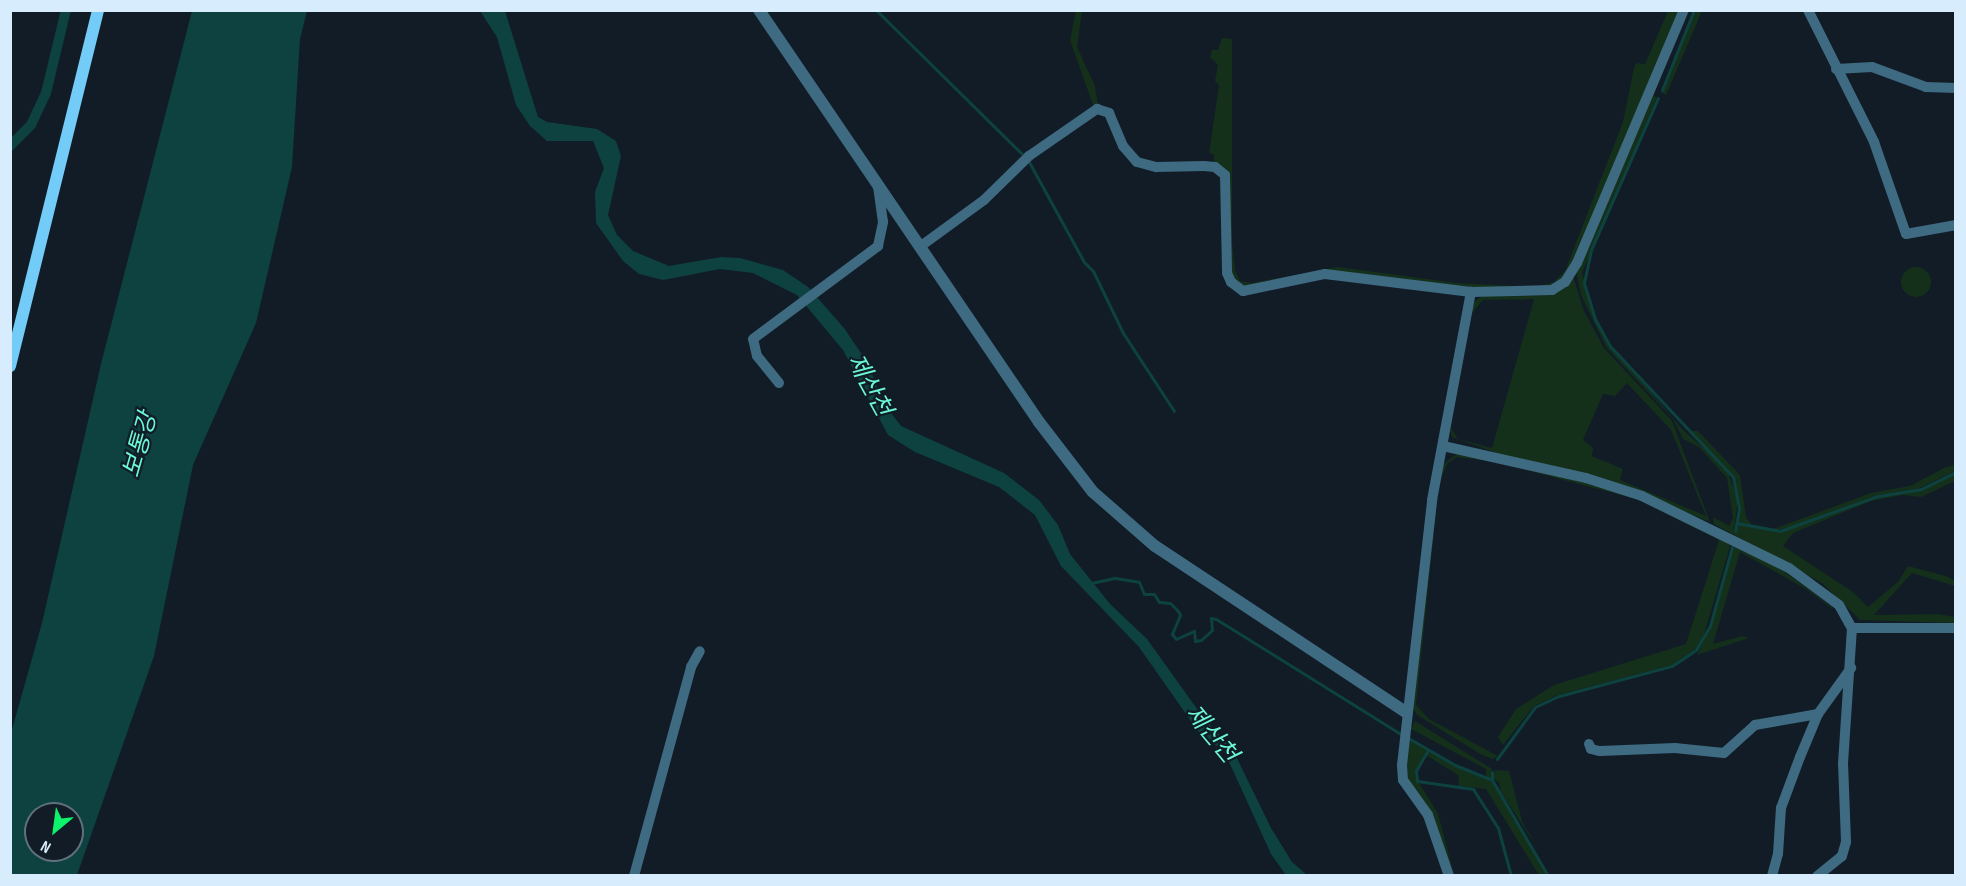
<!DOCTYPE html>
<html>
<head>
<meta charset="utf-8">
<style>
	body { margin:0 }
	#map { position:relative; width:1966px; height:886px; overflow:hidden; background:#111c26; font-family:"Sofia Sans Condensed","Noto Sans KR",sans-serif }
	div>[style] { position:absolute }
	.green>* { inset:0; background:#14301b }
	.round { border-radius:50% }
	.water>* { inset:0; background:#0d4240 }
	.stream>* { height:3px; margin:-1.5px; padding:0 1.5px; transform-origin:1.5px; border-radius:1.5px; background:#0d4240 }
	.canal>* { height:10px; margin:-5px; padding:0 5px; transform-origin:5px; border-radius:5px; background:#0d4240 }
	.minor>* { height:10px; margin:-5px; padding:0 5px; transform-origin:5px; border-radius:5px; background:#3e6a82 }
	.tertiary>* { height:12px; margin:-6px; padding:0 6px; transform-origin:6px; border-radius:6px; background:#3e6a82 }
	.secondary>* { height:12px; margin:-6px; padding:0 6px; transform-origin:6px; border-radius:6px; background:#73cbf8 }
	span { translate:-50% -50%; white-space:nowrap; text-align:center; line-height:1.15; -webkit-text-stroke:4.5px #111c26; paint-order:stroke }
	.water-label { font-size:24px; color:#6bf8d8; font-style:italic }
	.frame { position:absolute; inset:0; border:12px solid #d7edfd; pointer-events:none }
	.north { position:absolute; left:24px; top:802px; width:60px; height:60px; box-sizing:border-box; background:#111c26; border:2px solid #60707c; border-radius:50%; rotate:209deg; font-size:16px; font-weight:700; line-height:24px; text-align:center; color:#d7edfd }
	.north::after { content:''; display:block; margin:auto; width:21px; height:27px; background:#0df36c; clip-path:polygon(50% 0,100% 100%,50% 72%,0 100%) }
</style>
</head>
<body>
<div id="map">
	<div class="green">
		<i style="clip-path:polygon(1076px 11px,1082px 11px,1077px 47px,1095px 86px,1098px 105px,1093px 105px,1070px 40px)"></i>
		<i style="clip-path:polygon(1668px 11px,1679px 11px,1573px 264px,1558px 285px,1537px 291px,1471px 289px,1338px 272px,1250px 288px,1238px 287px,1231px 279px,1226px 252px,1225px 174px,1214px 165px,1214px 155px,1209px 153px,1219px 85px,1215px 81px,1218px 65px,1210px 57px,1212px 50px,1218px 50px,1222px 38px,1232px 39px,1232px 242px,1235px 271px,1240px 281px,1252px 283px,1338px 267px,1456px 283px,1535px 287px,1554px 282px,1565px 271px,1623px 122px,1634px 68px,1636px 63px,1645px 64px)"></i>
		<i style="clip-path:polygon(1696px 11px,1702px 11px,1666px 95px,1662px 93px)"></i>
		<i style="clip-path:polygon(1652px 93px,1657px 98px,1582px 273px,1602px 334px,1682px 429px,1726px 468px,1738px 499px,1734px 531px,1738px 524px,1780px 532px,1878px 496px,1921px 489px,1955px 473px,1955px 481px,1921px 497px,1902px 495px,1871px 501px,1793px 533px,1783px 546px,1853px 592px,1868px 607px,1898px 582px,1908px 566px,1946px 576px,1955px 581px,1955px 586px,1912px 573px,1874px 615px,1938px 614px,1955px 617px,1955px 623px,1860px 620px,1822px 583px,1714px 524px,1713px 517px,1729px 526px,1733px 518px,1727px 478px,1699px 447px,1683px 439px,1673px 419px,1606px 347px,1581px 295px,1576px 270px)"></i>
		<i class="round" style="left:1901px;top:267px;width:30px;height:30px"></i>
		<i style="clip-path:polygon(evenodd,1573px 276px,1584px 311px,1604px 348px,1672px 421px,1710px 522px,1599px 478px,1516px 460px,1452px 437px,1447px 418px,1465px 322px,1472px 304px,1482px 296px,1549px 295px,1567px 285px,1573px 276px,1534px 299px,1492px 448px,1458px 439px,1451px 428px,1450px 414px,1472px 313px,1483px 300px,1534px 299px,1573px 276px,1627px 383px,1671px 430px,1706px 516px,1620px 480px,1623px 469px,1592px 456px,1593px 448px,1583px 440px,1603px 394px,1615px 396px,1627px 383px)"></i>
		<i style="clip-path:polygon(1688px 431px,1698px 431px,1740px 475px,1746px 517px,1751px 524px,1773px 529px,1871px 493px,1910px 486px,1946px 467px,1955px 465px,1955px 471px,1920px 488px,1878px 495px,1792px 527px,1769px 531px,1738px 522px,1739px 499px,1733px 477px)"></i>
		<i style="clip-path:polygon(1458px 453px,1621px 491px,1657px 505px,1731px 543px,1701px 645px,1672px 665px,1558px 695px,1534px 706px,1503px 745px,1498px 737px,1516px 709px,1554px 685px,1686px 644px,1719px 540px,1636px 499px,1496px 462px,1457px 457px,1448px 463px,1439px 482px,1416px 705px,1429px 719px,1498px 756px,1493px 759px,1482px 755px,1417px 715px,1413px 708px,1413px 686px,1437px 476px,1441px 466px)"></i>
		<i style="clip-path:polygon(1734px 545px,1785px 572px,1831px 606px,1833px 609px,1806px 589px,1740px 552px,1713px 644px,1742px 636px,1749px 638px,1697px 655px,1710px 627px)"></i>
		<i style="clip-path:polygon(1415px 721px,1492px 769px,1491px 779px,1486px 777px,1486px 769px,1411px 729px)"></i>
		<i style="clip-path:polygon(1410px 739px,1427px 750px,1415px 776px,1438px 814px,1454px 875px,1409px 782px,1405px 765px)"></i>
		<i style="clip-path:polygon(1428px 751px,1497px 785px,1547px 875px,1539px 875px,1486px 789px,1459px 786px,1458px 775px,1426px 755px)"></i>
		<i style="clip-path:polygon(1495px 770px,1509px 771px,1522px 821px,1536px 846px,1501px 792px,1499px 782px,1493px 779px)"></i>
	</div>
	<div class="water">
		<i style="clip-path:polygon(evenodd,192px 11px,307px 11px,300px 39px,292px 167px,256px 323px,193px 465px,154px 656px,77px 875px,11px 875px,11px 733px,42px 623px,101px 364px,192px 11px,36px 814px,72px 814px,72px 850px,36px 850px,36px 814px)"></i>
		<i style="clip-path:polygon(480px 11px,505px 11px,538px 117px,547px 122px,597px 129px,616px 141px,621px 156px,608px 215px,617px 235px,633px 251px,669px 266px,721px 257px,740px 258px,783px 270px,808px 287px,844px 328px,867px 362px,884px 404px,901px 426px,1004px 473px,1039px 500px,1058px 525px,1070px 554px,1110px 604px,1147px 639px,1205px 720px,1231px 746px,1271px 828px,1292px 862px,1307px 875px,1286px 875px,1271px 854px,1225px 753px,1198px 731px,1139px 647px,1061px 566px,1035px 515px,999px 487px,915px 452px,888px 435px,843px 350px,797px 295px,753px 273px,720px 269px,663px 280px,639px 274px,623px 261px,596px 223px,595px 192px,604px 168px,593px 141px,547px 141px,530px 126px,516px 105px,497px 37px)"></i>
	</div>
	<div class="stream">
		<i style="left:876px;top:10px;width:204px;rotate:44.6deg"></i>
		<i style="left:1662px;top:90px;width:86px;rotate:-68.2deg"></i>
		<i style="left:1658px;top:98px;width:166px;rotate:113.8deg"></i>
		<i style="left:1591px;top:250px;width:34px;rotate:102deg"></i>
		<i style="left:1584px;top:283px;width:38px;rotate:73deg"></i>
		<i style="left:1595px;top:319px;width:31px;rotate:61deg"></i>
		<i style="left:1610px;top:346px;width:180px;rotate:46.8deg"></i>
		<i style="left:1733px;top:477px;width:33px;rotate:79deg"></i>
		<i style="left:1739px;top:509px;width:22px;rotate:100deg"></i>
		<i style="left:1029px;top:162px;width:114px;rotate:61.2deg"></i>
		<i style="left:1084px;top:262px;width:13px;rotate:45deg"></i>
		<i style="left:1093px;top:271px;width:69px;rotate:64.2deg"></i>
		<i style="left:1123px;top:333px;width:93px;rotate:56.8deg"></i>
		<i style="left:1737px;top:523px;width:44px;rotate:10.5deg"></i>
		<i style="left:1780px;top:531px;width:104px;rotate:-19.7deg"></i>
		<i style="left:1878px;top:496px;width:44px;rotate:-9.2deg"></i>
		<i style="left:1921px;top:489px;width:39px;rotate:-26deg"></i>
		<i style="left:1091px;top:583px;width:25px;rotate:-12deg"></i>
		<i style="left:1115px;top:578px;width:24px;rotate:9deg"></i>
		<i style="left:1139px;top:582px;width:13px;rotate:67deg"></i>
		<i style="left:1144px;top:594px;width:10px"></i>
		<i style="left:1154px;top:594px;width:9px;rotate:58deg"></i>
		<i style="left:1159px;top:602px;width:11px;rotate:5deg"></i>
		<i style="left:1170px;top:603px;width:11px;rotate:45deg"></i>
		<i style="left:1178px;top:611px;width:4px;rotate:63deg"></i>
		<i style="left:1180px;top:615px;width:21px;rotate:113deg"></i>
		<i style="left:1172px;top:634px;width:6px;rotate:51deg"></i>
		<i style="left:1176px;top:639px;width:20px;rotate:-24deg"></i>
		<i style="left:1194px;top:631px;width:10px;rotate:84deg"></i>
		<i style="left:1195px;top:641px;width:6px;rotate:-9deg"></i>
		<i style="left:1201px;top:640px;width:15px;rotate:-42deg"></i>
		<i style="left:1212px;top:630px;width:12px;rotate:-95deg"></i>
		<i style="left:1211px;top:618px;width:5px;rotate:11deg"></i>
		<i style="left:1216px;top:619px;width:218px;rotate:31.9deg"></i>
		<i style="left:1410px;top:739px;width:52px;rotate:30deg"></i>
		<i style="left:1455px;top:765px;width:40px;rotate:22deg"></i>
		<i style="left:1492px;top:780px;width:8px;rotate:-90deg"></i>
		<i style="left:1428px;top:750px;width:24px;rotate:120deg"></i>
		<i style="left:1416px;top:771px;width:10px;rotate:84deg"></i>
		<i style="left:1417px;top:781px;width:57px;rotate:8.1deg"></i>
		<i style="left:1473px;top:789px;width:46px;rotate:57.3deg"></i>
		<i style="left:1498px;top:828px;width:50px;rotate:74.8deg"></i>
		<i style="left:1497px;top:759px;width:64px;rotate:-53.8deg"></i>
		<i style="left:1535px;top:707px;width:26px;rotate:-25deg"></i>
		<i style="left:1559px;top:696px;width:117px;rotate:-14.9deg"></i>
		<i style="left:1672px;top:666px;width:29px;rotate:-34deg"></i>
		<i style="left:1696px;top:650px;width:28px;rotate:-60deg"></i>
		<i style="left:1710px;top:626px;width:82px;rotate:-74.4deg"></i>
		<i style="left:1492px;top:780px;width:111px;rotate:59.7deg"></i>
	</div>
	<div class="canal">
		<i style="left:10px;top:146px;width:30px;rotate:-45deg"></i>
		<i style="left:31px;top:125px;width:35px;rotate:-65deg"></i>
		<i style="left:46px;top:93px;width:85px;rotate:-76.5deg"></i>
	</div>
	<div class="minor">
		<i style="left:1808px;top:10px;width:148px;rotate:63.4deg"></i>
		<i style="left:1874px;top:142px;width:97px;rotate:70.8deg"></i>
		<i style="left:1906px;top:234px;width:51px;rotate:-10.2deg"></i>
		<i style="left:1836px;top:69px;width:36px;rotate:-3deg"></i>
		<i style="left:1872px;top:67px;width:58px;rotate:20.3deg"></i>
		<i style="left:1926px;top:87px;width:30px;rotate:2deg"></i>
		<i style="left:921px;top:246px;width:78px;rotate:-36.1deg"></i>
		<i style="left:984px;top:200px;width:63px;rotate:-44.4deg"></i>
		<i style="left:1029px;top:156px;width:83px;rotate:-34.7deg"></i>
		<i style="left:1097px;top:109px;width:13px;rotate:18deg"></i>
		<i style="left:1109px;top:113px;width:36px;rotate:67deg"></i>
		<i style="left:1123px;top:146px;width:21px;rotate:49deg"></i>
		<i style="left:1137px;top:162px;width:20px;rotate:15deg"></i>
		<i style="left:1156px;top:167px;width:48px;rotate:-1.2deg"></i>
		<i style="left:1204px;top:166px;width:11px;rotate:5deg"></i>
		<i style="left:1215px;top:167px;width:13px;rotate:39deg"></i>
		<i style="left:1225px;top:175px;width:98px;rotate:88.8deg"></i>
		<i style="left:1227px;top:273px;width:10px;rotate:66deg"></i>
		<i style="left:1231px;top:282px;width:15px;rotate:37deg"></i>
		<i style="left:1243px;top:291px;width:84px;rotate:-11.7deg"></i>
		<i style="left:1325px;top:274px;width:147px;rotate:7deg"></i>
		<i style="left:1471px;top:292px;width:81px;rotate:-1.4deg"></i>
		<i style="left:1552px;top:290px;width:15px;rotate:-32deg"></i>
		<i style="left:1565px;top:282px;width:22px;rotate:-58deg"></i>
		<i style="left:1577px;top:263px;width:275px;rotate:-67.1deg"></i>
		<i style="left:779px;top:383px;width:35px;rotate:-129deg"></i>
		<i style="left:757px;top:356px;width:17px;rotate:-103deg"></i>
		<i style="left:753px;top:339px;width:156px;rotate:-36.6deg"></i>
		<i style="left:878px;top:246px;width:25px;rotate:-78deg"></i>
		<i style="left:883px;top:222px;width:35px;rotate:-98deg"></i>
		<i style="left:1443px;top:446px;width:147px;rotate:12.6deg"></i>
		<i style="left:1586px;top:478px;width:59px;rotate:17.8deg"></i>
		<i style="left:1642px;top:496px;width:164px;rotate:26.1deg"></i>
		<i style="left:1789px;top:568px;width:62px;rotate:36.5deg"></i>
		<i style="left:1839px;top:605px;width:26px;rotate:61deg"></i>
		<i style="left:1852px;top:628px;width:135px;rotate:93.8deg"></i>
		<i style="left:1843px;top:763px;width:79px;rotate:87.8deg"></i>
		<i style="left:1846px;top:842px;width:15px;rotate:106deg"></i>
		<i style="left:1842px;top:856px;width:32px;rotate:141deg"></i>
		<i style="left:1852px;top:628px;width:104px"></i>
		<i style="left:1589px;top:744px;width:5px;rotate:68deg"></i>
		<i style="left:1591px;top:749px;width:9px;rotate:13deg"></i>
		<i style="left:1600px;top:751px;width:75px;rotate:-2.3deg"></i>
		<i style="left:1675px;top:748px;width:49px;rotate:5.8deg"></i>
		<i style="left:1724px;top:753px;width:42px;rotate:-42.1deg"></i>
		<i style="left:1755px;top:725px;width:64px;rotate:-9.9deg"></i>
		<i style="left:634px;top:876px;width:217px;rotate:-74.7deg"></i>
		<i style="left:691px;top:667px;width:18px;rotate:-61deg"></i>
		<i style="left:1449px;top:876px;width:65px;rotate:-109deg"></i>
		<i style="left:1428px;top:815px;width:43px;rotate:-125.5deg"></i>
		<i style="left:1403px;top:780px;width:15px;rotate:-94deg"></i>
		<i style="left:1402px;top:765px;width:267px;rotate:-83.5deg"></i>
		<i style="left:1432px;top:500px;width:212px;rotate:-79.4deg"></i>
		<i style="left:1772px;top:876px;width:23px;rotate:-75deg"></i>
		<i style="left:1778px;top:854px;width:46px;rotate:-86.3deg"></i>
		<i style="left:1781px;top:808px;width:54px;rotate:-69.6deg"></i>
		<i style="left:1800px;top:757px;width:47px;rotate:-67.3deg"></i>
		<i style="left:1818px;top:714px;width:57px;rotate:-54.3deg"></i>
	</div>
	<div class="tertiary">
		<i style="left:759px;top:10px;width:498px;rotate:55.8deg"></i>
		<i style="left:1039px;top:422px;width:88px;rotate:52.4deg"></i>
		<i style="left:1093px;top:492px;width:82px;rotate:41.1deg"></i>
		<i style="left:1155px;top:546px;width:301px;rotate:33.5deg"></i>
	</div>
	<div class="secondary">
		<i style="left:10px;top:366px;width:367px;rotate:-76.1deg"></i>
	</div>
	<div class="water-label">
		<span style="left:869px;top:385px;rotate:61deg">제산천</span>
		<span style="left:140px;top:445px;rotate:-74deg">보통강</span>
		<span style="left:1211px;top:734px;rotate:50deg">제산천</span>
	</div>
	<div class="frame"></div>
	<div class="north">N</div>
</div>
</body>
</html>
